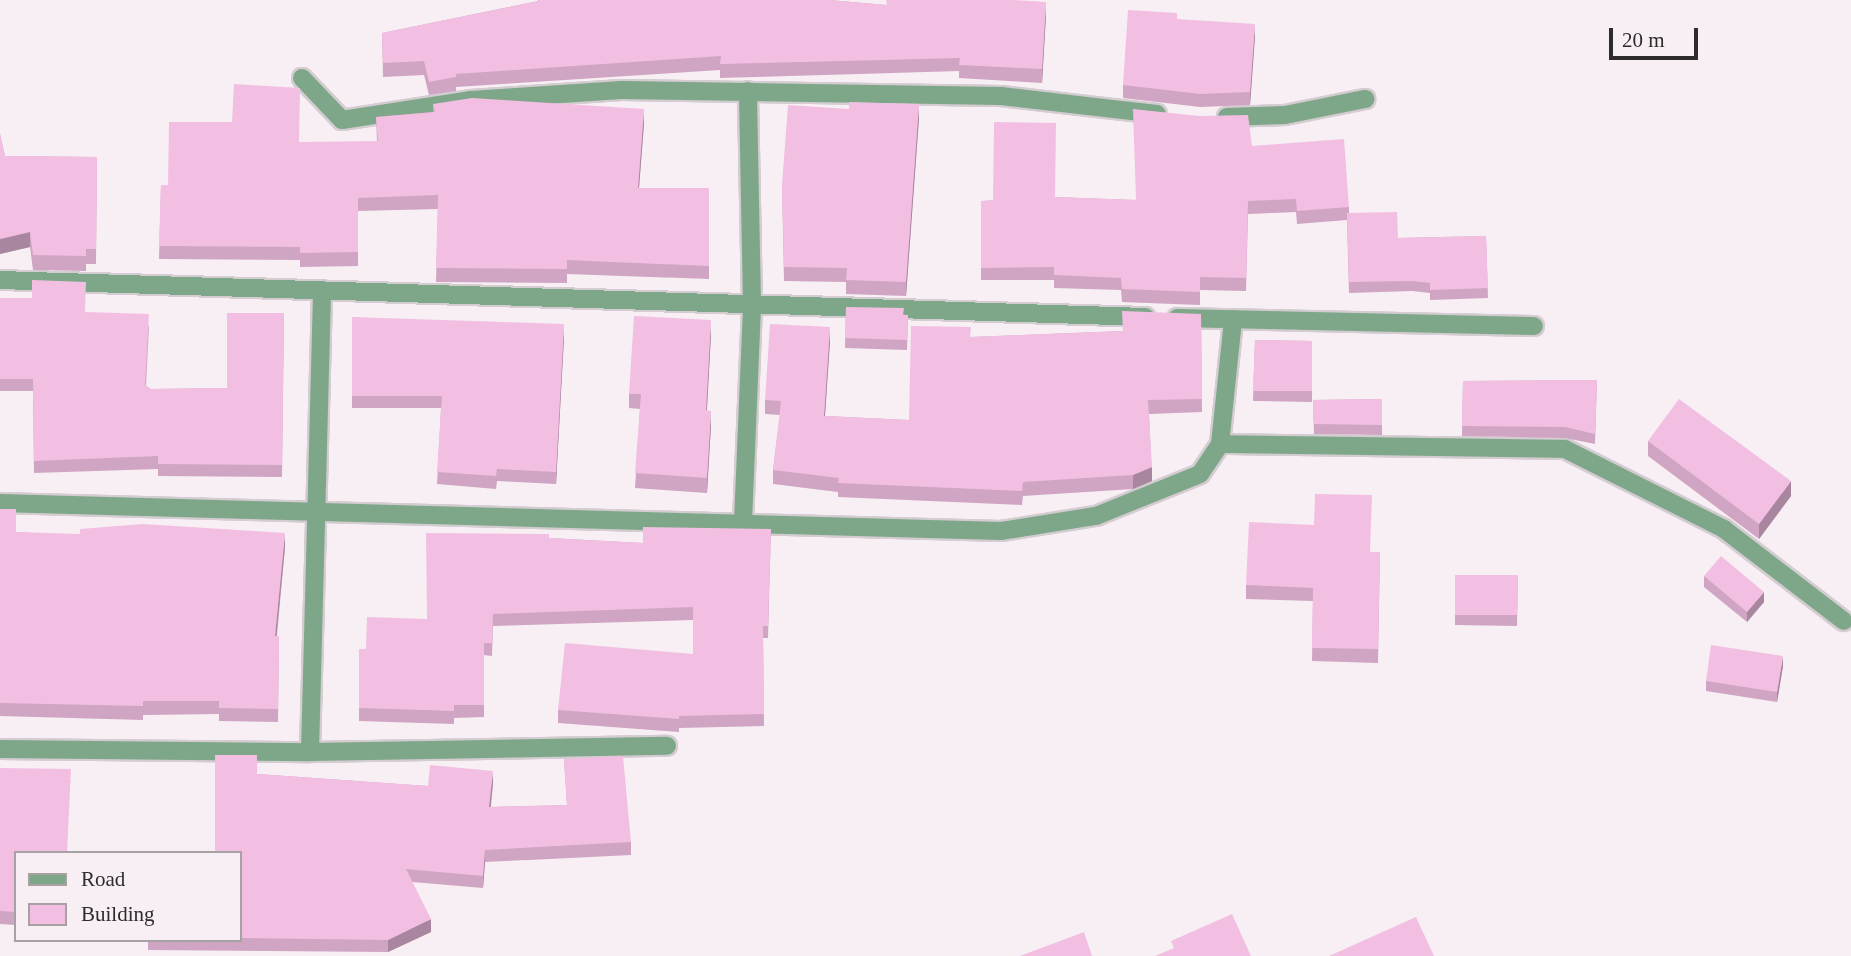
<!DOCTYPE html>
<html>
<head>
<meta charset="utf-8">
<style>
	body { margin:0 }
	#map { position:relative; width:1851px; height:956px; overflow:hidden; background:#f7eff4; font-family:Georgia,serif }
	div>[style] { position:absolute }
	.roads { filter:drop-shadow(2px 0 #d3ccd0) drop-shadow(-2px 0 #d3ccd0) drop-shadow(0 2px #d3ccd0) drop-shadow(0 -2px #d3ccd0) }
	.minor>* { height:18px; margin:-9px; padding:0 9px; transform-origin:9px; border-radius:9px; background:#7ea689 }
	.wall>* { inset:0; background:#d0a4c3 }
	.shaded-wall>* { inset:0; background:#a9869f }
	.building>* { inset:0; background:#f2bfe3 }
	span { translate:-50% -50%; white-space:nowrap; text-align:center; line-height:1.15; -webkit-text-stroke:5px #f7eff4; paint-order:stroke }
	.legend { position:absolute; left:14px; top:851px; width:228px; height:91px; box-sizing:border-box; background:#f7eff4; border:2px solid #a7a1a4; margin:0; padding:9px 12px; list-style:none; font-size:21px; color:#2e2b2d }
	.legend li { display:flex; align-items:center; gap:14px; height:35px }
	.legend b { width:35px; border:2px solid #a7a1a4 }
	.scale { position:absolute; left:1609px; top:28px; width:89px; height:32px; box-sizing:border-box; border:4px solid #2e2b2d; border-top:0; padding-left:9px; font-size:21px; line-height:24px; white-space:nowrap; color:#2e2b2d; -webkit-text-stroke:5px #f7eff4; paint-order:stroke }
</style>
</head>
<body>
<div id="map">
	<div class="roads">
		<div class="minor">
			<i style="left:302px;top:78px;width:58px;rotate:46.4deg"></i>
			<i style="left:342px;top:120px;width:131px;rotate:-8.8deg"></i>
			<i style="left:471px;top:100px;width:151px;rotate:-3.8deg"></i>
			<i style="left:622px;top:90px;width:379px;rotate:0.9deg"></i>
			<i style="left:1001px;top:96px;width:157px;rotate:6.6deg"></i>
			<i style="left:1227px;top:117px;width:58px;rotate:-2deg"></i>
			<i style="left:1285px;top:115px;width:82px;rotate:-11.3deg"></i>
			<i style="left:0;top:280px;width:1146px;rotate:1.85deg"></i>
			<i style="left:1177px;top:318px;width:357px;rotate:1.3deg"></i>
			<i style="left:1220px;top:444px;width:345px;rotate:0.8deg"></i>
			<i style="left:1565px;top:449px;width:178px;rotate:26.7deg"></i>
			<i style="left:1724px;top:529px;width:151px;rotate:37.5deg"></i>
			<i style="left:0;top:503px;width:1001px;rotate:1.6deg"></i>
			<i style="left:1001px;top:531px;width:96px;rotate:-9deg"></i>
			<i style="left:1096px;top:516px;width:112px;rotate:-22deg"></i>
			<i style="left:1200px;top:474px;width:36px;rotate:-56deg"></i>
			<i style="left:1220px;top:444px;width:125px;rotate:-84deg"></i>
			<i style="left:743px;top:522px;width:218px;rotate:-87.6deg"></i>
			<i style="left:752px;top:304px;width:213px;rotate:-91.1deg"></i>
			<i style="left:0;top:749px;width:310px;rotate:0.6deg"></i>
			<i style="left:310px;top:752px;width:357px;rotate:-1deg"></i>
			<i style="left:310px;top:752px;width:462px;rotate:-88.5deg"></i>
		</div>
	</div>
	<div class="wall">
		<i style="clip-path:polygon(538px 0,829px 0,886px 5px,1046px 15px,1042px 83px,959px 78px,959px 71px,720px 78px,720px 70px,456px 87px,456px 91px,429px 95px,424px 75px,383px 77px,382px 33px,538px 1px)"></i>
		<i style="clip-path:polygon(1177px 19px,1255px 36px,1250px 105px,1200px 107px,1123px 98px,1123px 85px)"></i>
		<i style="clip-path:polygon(433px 104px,644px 123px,639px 188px,709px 188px,709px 279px,567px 274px,567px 283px,436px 282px,438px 209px,358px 211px,358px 266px,300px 267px,300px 260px,159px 259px,161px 185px,168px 185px,377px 141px,376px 117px,433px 112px)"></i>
		<i style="clip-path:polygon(919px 118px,906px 296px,846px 294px,846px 282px,784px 281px,782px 184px)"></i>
		<i style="clip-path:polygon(0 134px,5px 156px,97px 157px,96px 264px,86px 264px,86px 271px,33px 270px,30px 247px,0 254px)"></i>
		<i style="clip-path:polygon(1252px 146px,1349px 207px,1349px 213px,1398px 238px,1486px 236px,1488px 298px,1430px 300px,1430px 293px,1412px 291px,1349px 293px,1347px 220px,1297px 224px,1296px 212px,1248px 214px,1246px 291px,1200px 290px,1200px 305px,1122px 302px,1121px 290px,1054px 288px,1054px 280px,981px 280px,981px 201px,1055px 197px,1135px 200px)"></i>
		<i style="clip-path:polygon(0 298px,85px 312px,149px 326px,146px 386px,151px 389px,227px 388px,284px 313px,282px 477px,158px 476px,158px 469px,34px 473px,33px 391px,0 391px)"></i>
		<i style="clip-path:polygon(846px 307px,908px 315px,907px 350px,845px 348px)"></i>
		<i style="clip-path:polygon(1201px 314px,1202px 412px,1149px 414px,1152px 481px,1133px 489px,1023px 496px,1022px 505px,838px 497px,838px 492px,773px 484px,773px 470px,780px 415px,765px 414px,765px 400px,830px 341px,825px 416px,909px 420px,971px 337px,1122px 331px)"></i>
		<i style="clip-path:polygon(352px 317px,564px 337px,556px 484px,497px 481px,496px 489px,437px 484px,441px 408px,352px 408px)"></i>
		<i style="clip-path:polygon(711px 334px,707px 410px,711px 425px,707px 493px,635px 488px,640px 409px,629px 408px,629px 394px)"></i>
		<i style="clip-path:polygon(1255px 340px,1312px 341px,1312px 402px,1253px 401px)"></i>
		<i style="clip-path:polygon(1597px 380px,1595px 444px,1565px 438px,1462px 436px,1463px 381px)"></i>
		<i style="clip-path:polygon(1382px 399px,1382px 435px,1314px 434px,1313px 400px)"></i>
		<i style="clip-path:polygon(1648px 441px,1791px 496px,1759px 539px,1648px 456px)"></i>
		<i style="clip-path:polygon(0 509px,16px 532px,285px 547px,277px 636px,279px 636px,278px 722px,219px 721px,219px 714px,143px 715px,143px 720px,0 716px)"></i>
		<i style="clip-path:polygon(771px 529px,768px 638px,763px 638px,764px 726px,679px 728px,679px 732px,558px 723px,558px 710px,693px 654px,693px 620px,493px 626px,492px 656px,484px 655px,484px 717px,454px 718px,454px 724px,359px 721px,359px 649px,366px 649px,427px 619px,549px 538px,643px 543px)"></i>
		<i style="clip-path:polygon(1371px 552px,1380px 552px,1378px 663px,1312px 661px,1313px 601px,1246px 599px,1246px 585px)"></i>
		<i style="clip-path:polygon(1455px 575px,1518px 575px,1517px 626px,1455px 625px)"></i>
		<i style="clip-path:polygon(1704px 576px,1764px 602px,1747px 622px,1704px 587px)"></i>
		<i style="clip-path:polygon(1783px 666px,1777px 702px,1706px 691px,1706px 681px)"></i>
		<i style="clip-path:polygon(564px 759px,631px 842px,631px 855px,485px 862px,483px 888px,412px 882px,431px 932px,388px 952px,148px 950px,148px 940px,240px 940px,240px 853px,257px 774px,428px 786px,493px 783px,491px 807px,567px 805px)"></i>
		<i style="clip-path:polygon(0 768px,71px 781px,16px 853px,16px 925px,0 924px)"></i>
	</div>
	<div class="shaded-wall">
		<i style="clip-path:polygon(1046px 2px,1046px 15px,1042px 83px,1042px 69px)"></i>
		<i style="clip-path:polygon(1255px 24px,1255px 36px,1250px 105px,1250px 92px)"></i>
		<i style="clip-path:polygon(919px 104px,919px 118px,906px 296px,906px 282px)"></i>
		<i style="clip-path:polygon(644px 109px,644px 123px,638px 201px,638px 188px)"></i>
		<i style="clip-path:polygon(30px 232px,30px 247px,0 254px,0 239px)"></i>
		<i style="clip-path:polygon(711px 320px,711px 334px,706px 425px,706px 410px)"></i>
		<i style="clip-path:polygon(564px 324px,564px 337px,556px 484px,556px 472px)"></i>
		<i style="clip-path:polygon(830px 327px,830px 341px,824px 430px,824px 416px)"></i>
		<i style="clip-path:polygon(711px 411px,711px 425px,707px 493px,707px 478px)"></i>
		<i style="clip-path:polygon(1152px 467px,1152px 481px,1133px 489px,1133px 475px)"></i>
		<i style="clip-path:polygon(1791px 481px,1791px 496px,1759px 539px,1759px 524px)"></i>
		<i style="clip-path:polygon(285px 533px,285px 547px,275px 649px,275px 636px)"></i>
		<i style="clip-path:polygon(1764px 592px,1764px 602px,1747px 622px,1747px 612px)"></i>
		<i style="clip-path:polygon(1783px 656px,1783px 666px,1777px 702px,1777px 692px)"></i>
		<i style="clip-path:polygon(493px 771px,493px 783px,489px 820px,489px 807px)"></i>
		<i style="clip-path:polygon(485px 850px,485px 862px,483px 888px,483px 876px)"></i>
		<i style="clip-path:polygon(431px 919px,431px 932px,388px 952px,388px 940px)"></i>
	</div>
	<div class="building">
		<i style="clip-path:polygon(539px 0,829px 0,887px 5px,886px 0,1014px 0,1046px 2px,1042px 69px,959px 65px,960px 58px,720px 64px,721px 56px,456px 74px,456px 77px,429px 82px,424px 61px,383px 63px,382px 33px,539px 1px)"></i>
		<i style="clip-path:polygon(1128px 10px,1177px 13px,1177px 19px,1255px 24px,1250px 92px,1200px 94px,1123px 85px)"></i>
		<i style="clip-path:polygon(234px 84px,300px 88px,299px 142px,378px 141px,376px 117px,435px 112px,433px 104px,472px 98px,644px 109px,638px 188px,709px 188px,709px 266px,567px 260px,567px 269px,436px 268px,438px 195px,358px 198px,358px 252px,300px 253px,300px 247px,159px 246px,161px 185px,168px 185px,169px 122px,232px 122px)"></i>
		<i style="clip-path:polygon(849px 102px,919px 104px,906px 282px,846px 280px,847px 268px,784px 267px,782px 184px,788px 105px,849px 109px)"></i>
		<i style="clip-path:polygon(1133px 109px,1199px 116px,1248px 115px,1252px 146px,1344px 139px,1349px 207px,1297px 211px,1296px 199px,1248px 201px,1246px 278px,1200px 277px,1200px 292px,1122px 289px,1121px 278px,1054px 275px,1054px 267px,981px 268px,981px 201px,993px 201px,994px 122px,1056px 123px,1055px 197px,1136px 200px)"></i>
		<i style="clip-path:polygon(0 134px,5px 156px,97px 157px,96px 249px,86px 249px,86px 256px,33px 255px,30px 232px,0 239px)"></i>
		<i style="clip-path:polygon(1397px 212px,1398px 238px,1486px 236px,1488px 288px,1430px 290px,1430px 283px,1412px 281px,1349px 282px,1347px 213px)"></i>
		<i style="clip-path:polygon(32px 280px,86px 282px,85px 312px,149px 314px,145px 385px,151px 389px,227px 388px,227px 313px,284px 313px,282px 465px,158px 464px,158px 456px,34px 461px,33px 379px,0 379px,0 298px,32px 298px)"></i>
		<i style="clip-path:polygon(846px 307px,904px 308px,903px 315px,908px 315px,907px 340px,845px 338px)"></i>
		<i style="clip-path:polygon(1122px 311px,1201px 314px,1202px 399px,1148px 400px,1152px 467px,1133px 475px,1023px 482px,1022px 491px,838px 483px,839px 478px,773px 470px,781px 401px,765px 400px,770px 324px,830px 327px,824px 416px,909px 420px,911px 326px,971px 327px,970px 337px,1123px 331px)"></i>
		<i style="clip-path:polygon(634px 316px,711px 320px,706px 410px,711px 411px,707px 478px,635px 473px,641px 394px,629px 394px)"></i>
		<i style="clip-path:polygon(352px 317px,564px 324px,556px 472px,497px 469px,496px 476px,437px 472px,442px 396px,352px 396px)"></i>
		<i style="clip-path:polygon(1255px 340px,1312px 341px,1312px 391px,1253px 391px)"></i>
		<i style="clip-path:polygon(1597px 380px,1595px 434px,1565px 427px,1462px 426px,1463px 381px)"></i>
		<i style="clip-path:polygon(1382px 399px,1382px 425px,1314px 424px,1313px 400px)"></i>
		<i style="clip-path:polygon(1679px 399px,1791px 481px,1759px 524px,1648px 441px)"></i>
		<i style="clip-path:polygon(1315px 494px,1372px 495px,1370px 552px,1380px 552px,1378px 649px,1312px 648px,1313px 588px,1246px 585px,1249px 522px,1314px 525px)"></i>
		<i style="clip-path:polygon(0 509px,16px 509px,16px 532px,80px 534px,80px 529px,143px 524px,285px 533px,275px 636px,279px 636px,278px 709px,219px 708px,219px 701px,143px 701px,143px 706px,0 703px)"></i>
		<i style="clip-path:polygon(643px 527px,771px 529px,768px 626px,763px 626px,764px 714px,679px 716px,679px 719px,558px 710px,565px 643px,693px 654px,693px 607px,493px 614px,492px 643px,484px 643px,484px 705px,454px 705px,454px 711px,359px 708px,359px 649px,366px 649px,367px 617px,427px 619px,426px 533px,549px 534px,549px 538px,643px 543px)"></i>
		<i style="clip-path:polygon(1721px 556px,1764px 592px,1747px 612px,1704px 576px)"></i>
		<i style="clip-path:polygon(1455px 575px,1518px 575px,1517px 615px,1455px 615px)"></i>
		<i style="clip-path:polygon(1711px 645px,1783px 656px,1777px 692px,1706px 681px)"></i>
		<i style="clip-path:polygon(215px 755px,257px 755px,257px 774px,428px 786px,430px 765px,493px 771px,489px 807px,567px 805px,564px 759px,623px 756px,631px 842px,485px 850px,483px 876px,406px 869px,431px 919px,388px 940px,240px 938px,240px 853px,215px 853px)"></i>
		<i style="clip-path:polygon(0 768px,71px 769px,67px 853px,16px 853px,16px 912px,0 911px)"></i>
		<i style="clip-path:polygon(1232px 914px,1251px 956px,1155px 956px,1174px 948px,1171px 941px)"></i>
		<i style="clip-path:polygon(1416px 917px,1434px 956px,1329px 956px)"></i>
		<i style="clip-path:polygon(1084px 932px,1092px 956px,1020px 956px)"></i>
	</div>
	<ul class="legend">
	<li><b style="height:9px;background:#7ea689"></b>Road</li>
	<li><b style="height:19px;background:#f2bfe3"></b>Building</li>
	</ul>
	<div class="scale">20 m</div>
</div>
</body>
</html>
